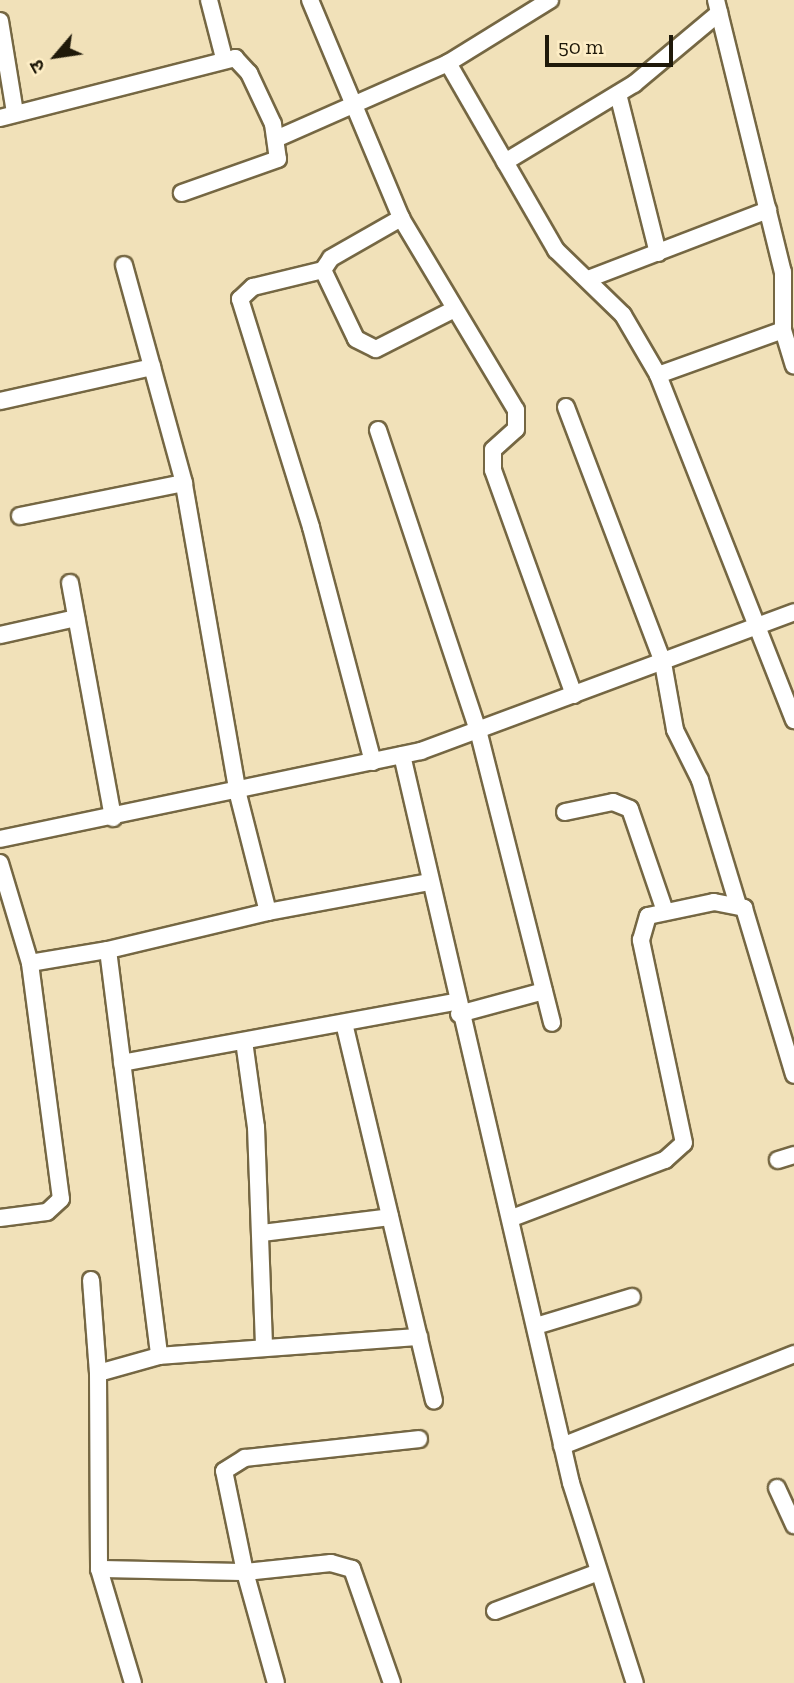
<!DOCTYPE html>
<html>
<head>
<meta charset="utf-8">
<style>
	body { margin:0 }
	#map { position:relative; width:794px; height:1683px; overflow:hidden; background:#f1e1b9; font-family:"Zilla Slab","Noto Sans Devanagari",serif }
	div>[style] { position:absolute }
	.roads { filter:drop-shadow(2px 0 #756743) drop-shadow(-2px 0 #756743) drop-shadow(0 2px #756743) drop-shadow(0 -2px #756743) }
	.minor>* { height:16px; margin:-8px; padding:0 8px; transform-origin:8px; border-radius:8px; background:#fff }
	span { translate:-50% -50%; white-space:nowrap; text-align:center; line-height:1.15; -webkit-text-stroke:5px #feeec6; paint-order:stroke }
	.north { position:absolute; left:21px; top:21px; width:70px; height:70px; -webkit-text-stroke:5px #feeec6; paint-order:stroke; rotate:241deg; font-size:19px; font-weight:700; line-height:28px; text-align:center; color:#1f190a }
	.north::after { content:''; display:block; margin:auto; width:24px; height:32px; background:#1f190a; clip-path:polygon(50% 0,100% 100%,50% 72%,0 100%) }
	.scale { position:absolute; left:545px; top:35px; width:128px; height:32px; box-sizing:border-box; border:4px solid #1f190a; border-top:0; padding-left:9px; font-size:21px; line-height:24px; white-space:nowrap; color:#1f190a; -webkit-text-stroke:5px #feeec6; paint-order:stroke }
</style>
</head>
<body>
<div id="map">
	<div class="roads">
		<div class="minor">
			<i style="left:209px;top:0;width:60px;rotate:75.5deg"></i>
			<i style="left:310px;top:0;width:236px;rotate:67.3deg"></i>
			<i style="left:401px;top:218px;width:224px;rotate:59.1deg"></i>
			<i style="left:516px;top:410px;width:19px;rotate:90deg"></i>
			<i style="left:516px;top:429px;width:31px;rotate:138deg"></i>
			<i style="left:493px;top:450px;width:20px;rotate:90deg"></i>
			<i style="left:493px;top:470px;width:239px;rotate:70.2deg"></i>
			<i style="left:716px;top:0;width:280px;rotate:76.2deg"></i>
			<i style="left:783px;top:272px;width:58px;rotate:90deg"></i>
			<i style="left:783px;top:330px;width:37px;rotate:73deg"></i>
			<i style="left:0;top:21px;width:93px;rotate:80.7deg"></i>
			<i style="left:448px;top:63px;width:216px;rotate:60deg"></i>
			<i style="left:556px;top:250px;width:93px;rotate:44.1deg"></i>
			<i style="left:623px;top:315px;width:69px;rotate:59.7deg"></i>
			<i style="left:658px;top:375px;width:371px;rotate:68.5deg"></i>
			<i style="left:618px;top:94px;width:164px;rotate:75.9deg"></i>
			<i style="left:0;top:118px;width:243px;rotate:-14.3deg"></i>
			<i style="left:235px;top:58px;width:21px;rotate:47deg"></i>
			<i style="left:249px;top:73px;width:56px;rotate:64.8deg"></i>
			<i style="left:273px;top:124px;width:35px;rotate:82deg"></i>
			<i style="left:278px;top:159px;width:102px;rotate:160.5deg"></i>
			<i style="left:278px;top:138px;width:186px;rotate:-23.8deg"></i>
			<i style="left:448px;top:63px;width:120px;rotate:-31.7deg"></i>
			<i style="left:505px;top:162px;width:151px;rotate:-31.2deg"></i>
			<i style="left:634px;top:84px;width:111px;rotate:-39.9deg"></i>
			<i style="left:323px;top:270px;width:14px;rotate:-56deg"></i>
			<i style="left:331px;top:258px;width:81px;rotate:-29.7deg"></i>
			<i style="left:588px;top:279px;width:193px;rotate:-21deg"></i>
			<i style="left:658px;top:375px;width:133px;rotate:-19.8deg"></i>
			<i style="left:0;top:401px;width:156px;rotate:-12.6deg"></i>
			<i style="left:566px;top:407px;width:274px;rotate:69.2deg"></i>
			<i style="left:663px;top:663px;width:68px;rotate:79.8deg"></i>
			<i style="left:675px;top:730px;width:56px;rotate:63.4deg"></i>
			<i style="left:700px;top:780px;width:131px;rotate:73.1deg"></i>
			<i style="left:378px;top:430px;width:316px;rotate:71.6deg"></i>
			<i style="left:478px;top:730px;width:302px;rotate:75.8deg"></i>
			<i style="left:20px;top:516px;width:167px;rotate:-11.4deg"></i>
			<i style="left:70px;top:583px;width:239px;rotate:79.6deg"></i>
			<i style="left:0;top:635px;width:78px;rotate:-12.6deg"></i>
			<i style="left:402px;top:755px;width:747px;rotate:76.93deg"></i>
			<i style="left:571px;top:1483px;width:210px;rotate:72.3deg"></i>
			<i style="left:373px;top:762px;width:243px;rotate:-104.8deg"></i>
			<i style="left:311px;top:527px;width:239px;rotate:-107.3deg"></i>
			<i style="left:240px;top:299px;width:18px;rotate:-43deg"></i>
			<i style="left:253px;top:287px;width:72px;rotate:-13.7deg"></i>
			<i style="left:323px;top:270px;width:76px;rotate:64.4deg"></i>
			<i style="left:356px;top:339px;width:22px;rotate:27deg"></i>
			<i style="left:376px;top:349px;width:86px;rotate:-26.9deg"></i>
			<i style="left:565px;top:812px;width:49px;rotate:-11.8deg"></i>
			<i style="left:613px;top:802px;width:18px;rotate:22deg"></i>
			<i style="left:630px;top:809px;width:108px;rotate:71.1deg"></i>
			<i style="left:0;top:839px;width:430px;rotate:-11.8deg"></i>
			<i style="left:421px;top:751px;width:398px;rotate:-20.4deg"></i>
			<i style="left:0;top:863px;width:104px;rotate:73.3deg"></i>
			<i style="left:30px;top:963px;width:79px;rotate:-9.5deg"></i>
			<i style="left:108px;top:950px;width:409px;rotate:82.8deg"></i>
			<i style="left:159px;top:1356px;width:63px;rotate:164.4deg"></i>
			<i style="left:98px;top:1373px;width:196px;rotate:89.7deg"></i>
			<i style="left:99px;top:1569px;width:119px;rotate:73.4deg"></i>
			<i style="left:268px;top:912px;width:165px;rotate:-10.5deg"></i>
			<i style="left:108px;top:950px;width:164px;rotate:-13.4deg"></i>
			<i style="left:268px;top:912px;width:122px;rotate:-104.3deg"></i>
			<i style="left:238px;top:794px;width:316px;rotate:-99.9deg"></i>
			<i style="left:184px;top:483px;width:226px;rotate:-105.4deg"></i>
			<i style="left:459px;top:1014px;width:88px;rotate:-15.1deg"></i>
			<i style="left:344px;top:1023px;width:388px;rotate:76.6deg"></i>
			<i style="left:244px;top:1041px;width:87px;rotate:82.1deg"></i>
			<i style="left:256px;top:1127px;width:221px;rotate:87.9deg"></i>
			<i style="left:122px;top:1063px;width:339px;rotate:-10.4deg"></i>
			<i style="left:778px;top:1160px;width:17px;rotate:-17deg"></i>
			<i style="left:0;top:1218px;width:47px;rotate:-7.3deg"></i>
			<i style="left:47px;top:1212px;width:19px;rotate:-43deg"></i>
			<i style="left:61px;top:1199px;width:238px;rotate:-97.5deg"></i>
			<i style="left:512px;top:1218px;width:164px;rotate:-20.8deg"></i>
			<i style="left:665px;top:1160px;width:25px;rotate:-42deg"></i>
			<i style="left:684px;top:1143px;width:208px;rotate:-102deg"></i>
			<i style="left:641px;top:940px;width:25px;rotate:-74deg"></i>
			<i style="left:648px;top:916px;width:67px;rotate:-12deg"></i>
			<i style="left:714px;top:902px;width:31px;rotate:11deg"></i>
			<i style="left:744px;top:908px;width:174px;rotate:73.3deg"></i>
			<i style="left:262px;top:1233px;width:129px;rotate:-7.1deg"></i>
			<i style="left:91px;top:1280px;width:93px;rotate:85.7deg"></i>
			<i style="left:539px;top:1325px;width:97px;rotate:-16.8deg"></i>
			<i style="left:159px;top:1356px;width:261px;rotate:-4.2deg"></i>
			<i style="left:562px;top:1446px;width:250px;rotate:-21.6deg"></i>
			<i style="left:777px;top:1488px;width:41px;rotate:65.3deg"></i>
			<i style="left:99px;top:1569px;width:146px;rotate:1.2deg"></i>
			<i style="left:245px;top:1572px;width:115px;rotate:74.4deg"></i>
			<i style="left:495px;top:1611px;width:108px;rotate:-20.6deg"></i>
			<i style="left:392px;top:1683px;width:121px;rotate:-109.3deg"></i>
			<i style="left:352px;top:1569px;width:22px;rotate:-164deg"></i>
			<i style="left:331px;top:1563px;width:86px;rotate:174deg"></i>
			<i style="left:245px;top:1572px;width:103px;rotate:-101.7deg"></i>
			<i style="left:224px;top:1471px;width:25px;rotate:-32deg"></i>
			<i style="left:245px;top:1458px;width:175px;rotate:-6.2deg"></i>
		</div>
	</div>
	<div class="north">उ</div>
	<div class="scale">50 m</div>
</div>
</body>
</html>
